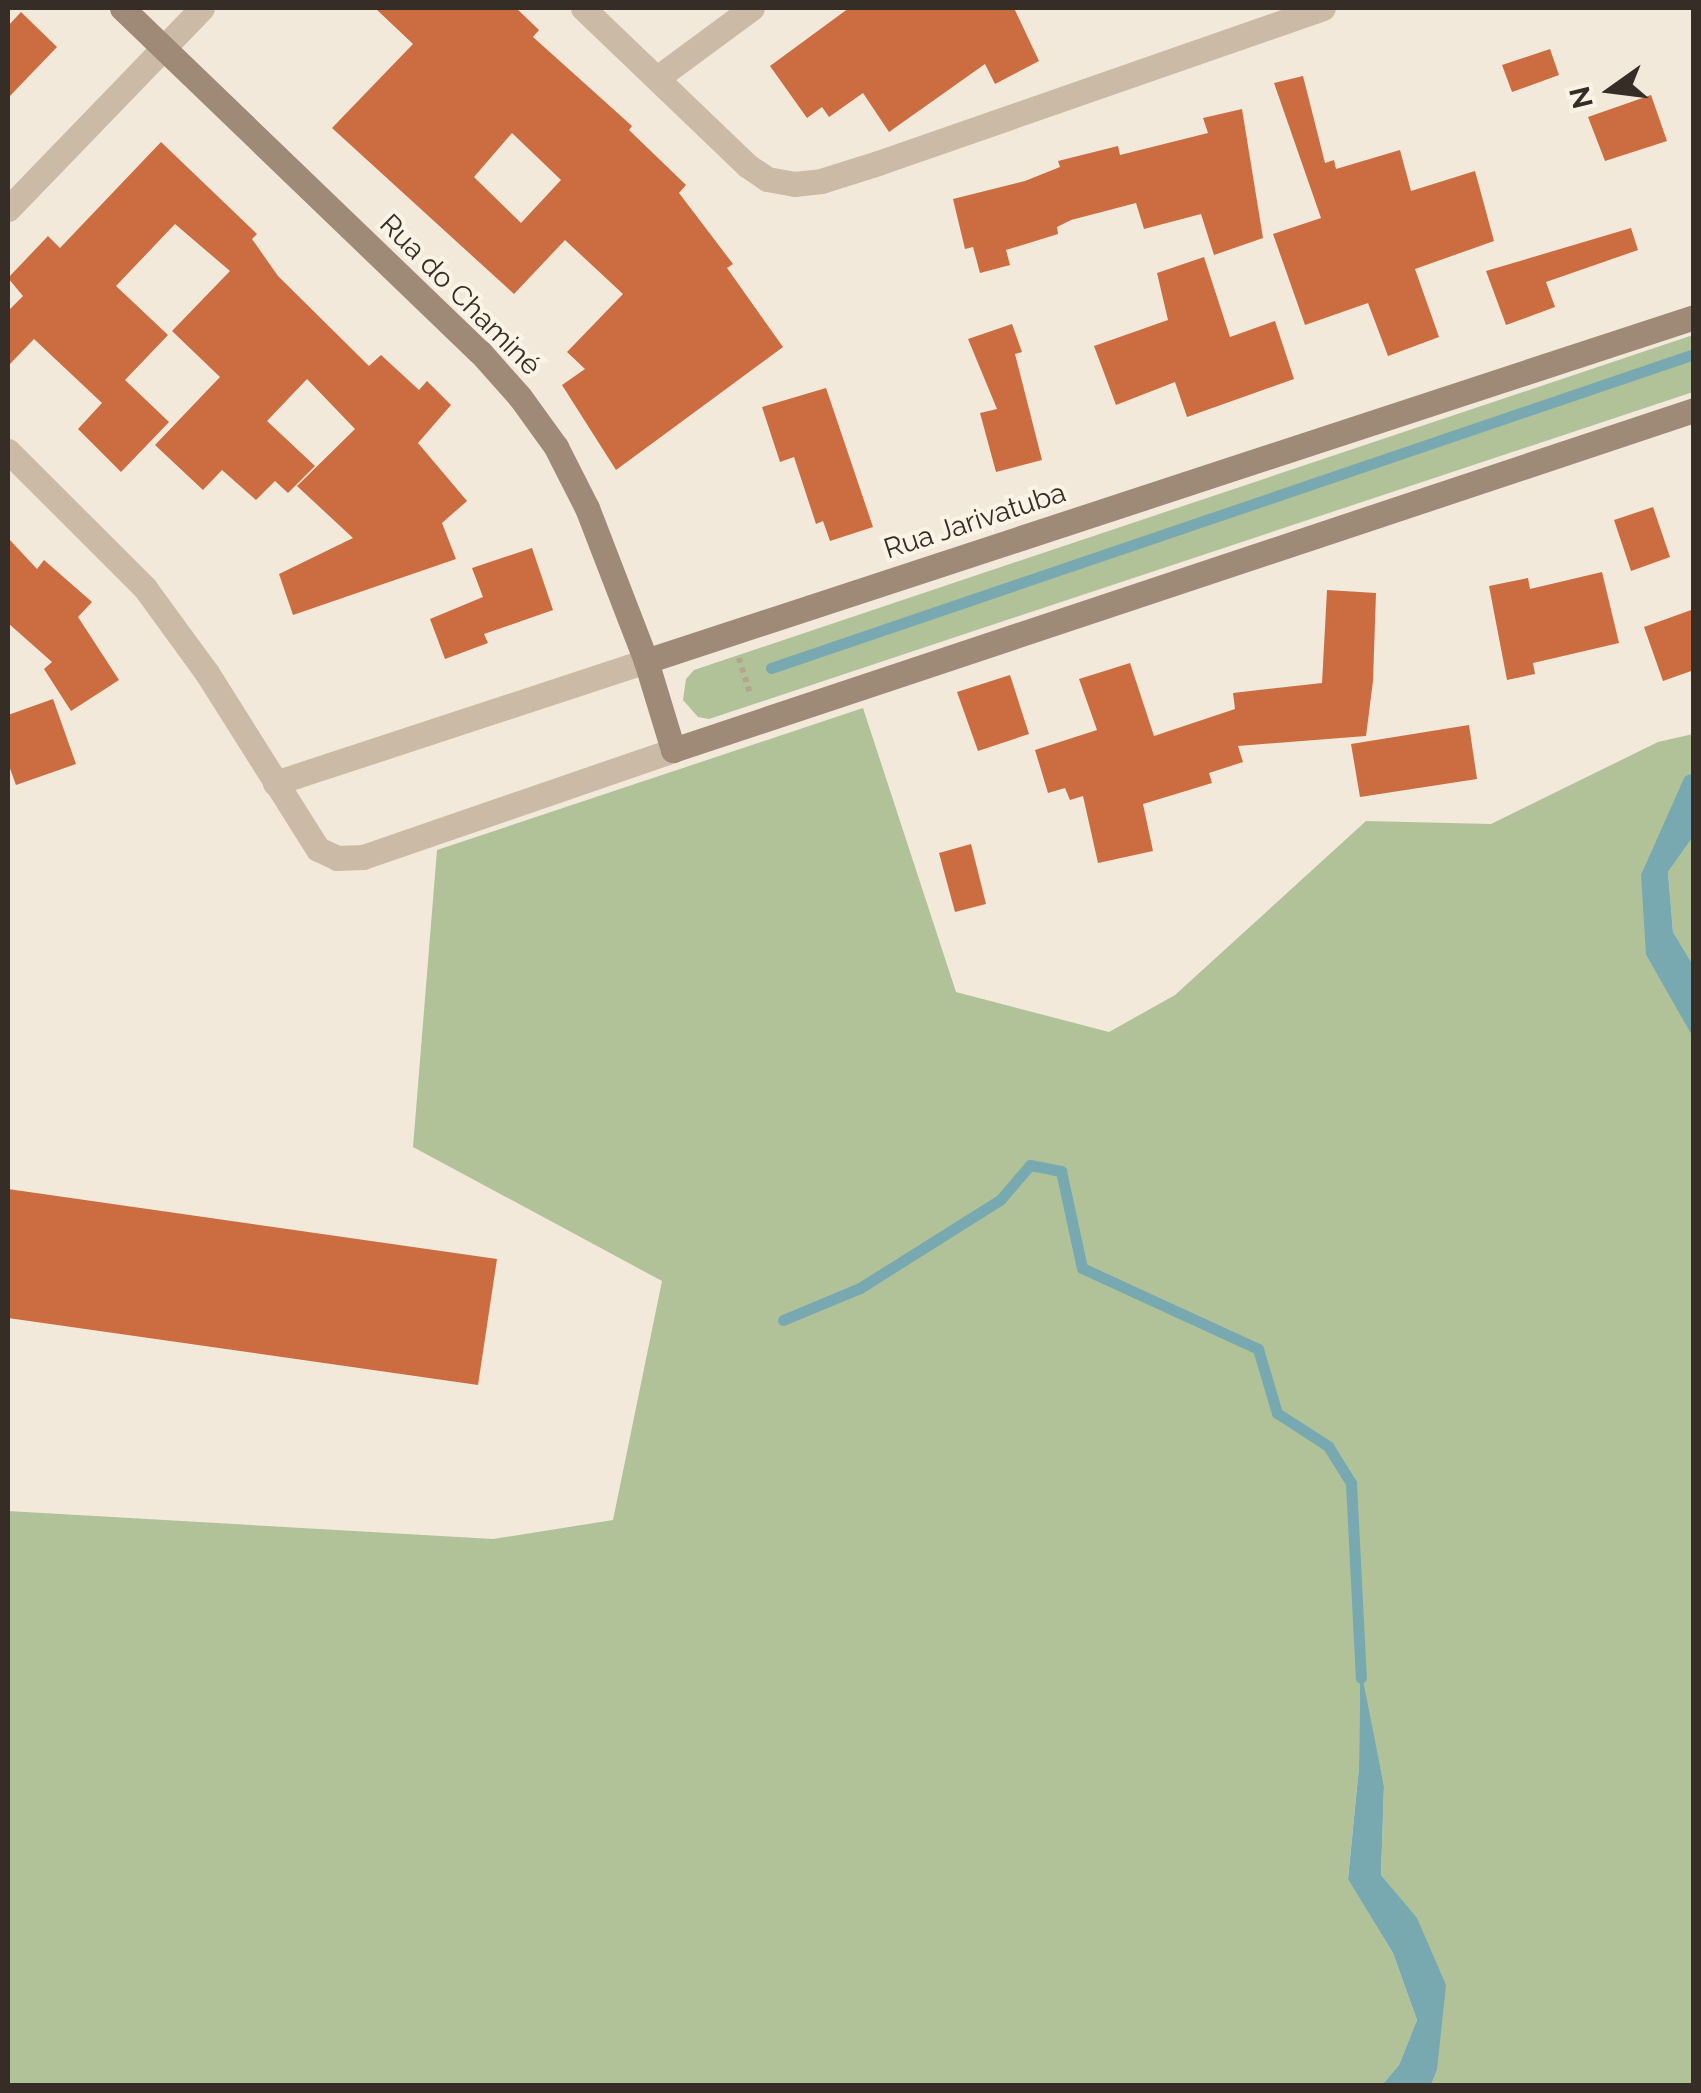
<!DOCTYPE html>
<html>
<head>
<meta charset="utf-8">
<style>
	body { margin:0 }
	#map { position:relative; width:1701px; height:2093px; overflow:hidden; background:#f2e9da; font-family:Raleway,sans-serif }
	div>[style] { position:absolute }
	.green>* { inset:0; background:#b1c299 }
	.water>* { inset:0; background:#78a9b1 }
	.stream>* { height:11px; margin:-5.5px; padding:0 5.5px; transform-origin:5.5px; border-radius:5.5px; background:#78a9b1 }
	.building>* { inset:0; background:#cb6d40 }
	.path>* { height:6px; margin-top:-3px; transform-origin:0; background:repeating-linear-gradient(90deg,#b7a48f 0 5px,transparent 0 10px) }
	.street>* { height:25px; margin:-12.5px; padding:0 12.5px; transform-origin:12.5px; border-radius:12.5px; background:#cbbaa5 }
	.secondary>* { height:25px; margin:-12.5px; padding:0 12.5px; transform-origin:12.5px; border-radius:12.5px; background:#9f8977 }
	span { translate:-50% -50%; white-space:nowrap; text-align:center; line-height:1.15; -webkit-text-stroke:8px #faf3e6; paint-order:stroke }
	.street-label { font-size:28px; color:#362d27 }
	.frame { position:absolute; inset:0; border:10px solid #362d27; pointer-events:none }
	.north { position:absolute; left:1561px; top:40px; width:100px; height:100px; -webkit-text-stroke:8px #faf3e6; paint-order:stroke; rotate:256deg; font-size:28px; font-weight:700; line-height:40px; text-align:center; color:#362d27 }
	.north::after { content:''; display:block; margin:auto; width:35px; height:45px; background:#362d27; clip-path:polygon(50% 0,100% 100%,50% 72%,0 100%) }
</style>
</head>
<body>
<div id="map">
	<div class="green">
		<i style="clip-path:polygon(1693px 335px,1693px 392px,709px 719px,698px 717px,683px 700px,686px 679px,694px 670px)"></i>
		<i style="clip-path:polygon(863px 708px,956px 992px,1109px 1032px,1175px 995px,1366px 821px,1491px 824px,1658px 742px,1693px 734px,1693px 773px,1685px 776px,1646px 955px,1694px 1037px,1693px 2085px,1431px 2085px,1437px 2070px,1417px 1919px,1381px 1875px,1384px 1786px,1360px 1672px,1359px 1767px,1348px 1878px,1393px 1953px,1417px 2020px,1399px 2065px,1382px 2085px,8px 2085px,8px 1511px,493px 1539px,613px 1520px,662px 1281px,413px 1147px,437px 850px)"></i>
		<i style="clip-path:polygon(1693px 837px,1693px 965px,1673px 932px,1668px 872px)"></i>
	</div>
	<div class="water">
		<i style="clip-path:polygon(1693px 773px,1693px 837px,1668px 872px,1673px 932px,1693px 965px,1693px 1037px,1646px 955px,1641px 875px,1685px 776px)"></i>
		<i style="clip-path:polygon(1360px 1665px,1384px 1786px,1381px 1875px,1417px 1918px,1446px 1985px,1437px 2070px,1431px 2085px,1382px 2085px,1399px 2065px,1417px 2020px,1393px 1953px,1348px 1879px,1359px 1767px)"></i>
	</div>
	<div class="stream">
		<i style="left:771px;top:668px;width:975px;rotate:-18.79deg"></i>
		<i style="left:783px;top:1320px;width:83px;rotate:-22.6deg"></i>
		<i style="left:860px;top:1288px;width:165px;rotate:-32.2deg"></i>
		<i style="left:1000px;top:1200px;width:46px;rotate:-49.4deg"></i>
		<i style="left:1030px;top:1165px;width:32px;rotate:11deg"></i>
		<i style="left:1061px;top:1171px;width:99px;rotate:77.8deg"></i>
		<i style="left:1082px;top:1268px;width:194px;rotate:24.7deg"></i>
		<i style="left:1258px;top:1349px;width:67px;rotate:73.5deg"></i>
		<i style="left:1277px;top:1413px;width:61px;rotate:32.9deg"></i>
		<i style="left:1328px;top:1446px;width:44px;rotate:58.1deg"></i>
		<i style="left:1351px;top:1483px;width:195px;rotate:87.1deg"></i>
	</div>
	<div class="building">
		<i style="clip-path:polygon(evenodd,375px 8px,516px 8px,539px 30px,533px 37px,632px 126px,629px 130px,686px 185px,679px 193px,733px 264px,727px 268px,783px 347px,616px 470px,562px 385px,585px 369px,567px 352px,623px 294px,565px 240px,514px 294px,332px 128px,413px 44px,375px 8px,512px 133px,561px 180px,521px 223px,474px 177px,512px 133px)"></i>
		<i style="clip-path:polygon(849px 8px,1014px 8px,1039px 61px,995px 84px,985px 64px,889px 132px,863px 93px,829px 117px,822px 107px,807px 118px,770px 66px)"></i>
		<i style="clip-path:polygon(21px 12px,57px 47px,8px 98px,8px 26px)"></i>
		<i style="clip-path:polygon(1550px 49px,1559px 75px,1512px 92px,1502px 65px)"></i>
		<i style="clip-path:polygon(1303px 76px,1325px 163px,1334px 160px,1336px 169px,1400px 150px,1411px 191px,1475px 171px,1494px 241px,1415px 269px,1439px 337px,1388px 356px,1368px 303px,1305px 325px,1273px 234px,1321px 218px,1274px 83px)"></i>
		<i style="clip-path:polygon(1651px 95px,1667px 141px,1605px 161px,1588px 117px)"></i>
		<i style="clip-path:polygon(1242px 109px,1263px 238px,1214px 255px,1201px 214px,1144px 229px,1136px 203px,1071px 220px,1057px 227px,1058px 234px,1006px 250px,1010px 265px,980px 273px,973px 247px,965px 249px,953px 199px,1025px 181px,1060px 167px,1058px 161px,1118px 146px,1120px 155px,1208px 133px,1203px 118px)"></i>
		<i style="clip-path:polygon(161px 142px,257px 234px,252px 239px,278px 276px,369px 366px,381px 355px,419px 390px,427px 381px,451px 405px,418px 443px,467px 501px,442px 523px,456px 559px,293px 615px,279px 574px,353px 538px,297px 486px,355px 429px,307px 379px,267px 421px,315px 466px,288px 493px,275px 481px,256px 500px,222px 470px,203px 490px,155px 445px,220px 377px,172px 331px,230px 271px,175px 224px,116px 286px,168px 335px,125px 380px,169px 422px,121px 472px,78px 429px,102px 403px,34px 339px,8px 366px,8px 311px,23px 296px,8px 278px,48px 236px,60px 248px)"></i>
		<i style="clip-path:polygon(1631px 228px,1638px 250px,1546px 282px,1555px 307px,1506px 325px,1486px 271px)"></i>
		<i style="clip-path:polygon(1204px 257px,1230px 337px,1275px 321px,1294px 379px,1187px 417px,1175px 382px,1116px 405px,1094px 346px,1168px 320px,1157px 273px)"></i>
		<i style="clip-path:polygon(1012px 324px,1022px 352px,1015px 354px,1042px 460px,996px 472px,980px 413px,997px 409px,968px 339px)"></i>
		<i style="clip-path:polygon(826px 388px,873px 527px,830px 541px,823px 521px,816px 524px,794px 457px,780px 462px,762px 407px)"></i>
		<i style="clip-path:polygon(1653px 507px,1670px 557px,1631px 571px,1614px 520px)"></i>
		<i style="clip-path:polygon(8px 538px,37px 569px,44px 560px,92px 602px,78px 617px,119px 680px,71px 711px,44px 669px,52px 662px,8px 623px)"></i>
		<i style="clip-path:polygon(532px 548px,553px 610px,484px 634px,488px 643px,445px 659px,430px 619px,483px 597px,472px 568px)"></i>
		<i style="clip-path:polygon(1602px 572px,1619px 643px,1533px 663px,1535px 674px,1507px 680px,1489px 586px,1528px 578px,1530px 589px)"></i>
		<i style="clip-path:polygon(1327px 590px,1376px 593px,1373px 681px,1366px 736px,1238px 746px,1243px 762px,1209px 773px,1212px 783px,1143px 804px,1153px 851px,1098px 863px,1083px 796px,1070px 800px,1065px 788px,1048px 793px,1035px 750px,1097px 730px,1079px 679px,1130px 663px,1154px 736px,1235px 709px,1233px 693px,1322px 683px)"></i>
		<i style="clip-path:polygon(1694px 609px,1694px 670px,1663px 681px,1644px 627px)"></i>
		<i style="clip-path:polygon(1010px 675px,1029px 734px,978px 751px,957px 692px)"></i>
		<i style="clip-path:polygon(53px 699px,76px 764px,16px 785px,8px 763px,8px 715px)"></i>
		<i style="clip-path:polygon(1469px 725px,1477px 779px,1360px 797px,1351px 744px)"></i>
		<i style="clip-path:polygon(971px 844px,986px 904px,955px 912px,939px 853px)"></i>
		<i style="clip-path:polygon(8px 1189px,497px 1259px,478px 1385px,8px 1318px)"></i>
	</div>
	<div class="path">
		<i style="left:739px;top:658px;width:38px;rotate:73deg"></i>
	</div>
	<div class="street">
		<i style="left:583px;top:8px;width:228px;rotate:43.8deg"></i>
		<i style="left:748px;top:166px;width:23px;rotate:34deg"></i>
		<i style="left:767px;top:179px;width:27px;rotate:10deg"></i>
		<i style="left:794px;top:184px;width:27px;rotate:-6deg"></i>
		<i style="left:821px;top:181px;width:60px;rotate:-17.5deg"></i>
		<i style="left:878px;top:163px;width:471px;rotate:-19.2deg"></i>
		<i style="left:657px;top:78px;width:118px;rotate:-36.4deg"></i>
		<i style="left:8px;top:209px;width:279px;rotate:-46deg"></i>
		<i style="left:8px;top:451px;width:194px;rotate:45deg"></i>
		<i style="left:145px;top:588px;width:105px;rotate:53.9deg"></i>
		<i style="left:207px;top:673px;width:208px;rotate:57.8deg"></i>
		<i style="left:318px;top:849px;width:21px;rotate:25deg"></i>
		<i style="left:337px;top:858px;width:26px;rotate:-2deg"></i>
		<i style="left:363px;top:857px;width:328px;rotate:-19deg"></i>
		<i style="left:275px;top:783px;width:391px;rotate:-18.2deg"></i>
	</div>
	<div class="secondary">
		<i style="left:122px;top:8px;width:496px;rotate:43.9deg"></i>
		<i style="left:480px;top:352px;width:60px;rotate:48.4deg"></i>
		<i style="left:520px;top:397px;width:62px;rotate:54.2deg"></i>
		<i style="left:556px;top:447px;width:68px;rotate:63.1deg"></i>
		<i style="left:587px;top:508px;width:164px;rotate:68.9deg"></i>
		<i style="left:646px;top:661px;width:93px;rotate:73.1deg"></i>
		<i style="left:673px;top:750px;width:1076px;rotate:-18.42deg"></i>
		<i style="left:646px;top:661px;width:1103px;rotate:-18.17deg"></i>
	</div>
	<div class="street-label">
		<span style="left:460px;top:295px;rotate:45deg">Rua do Chaminé</span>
		<span style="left:975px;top:521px;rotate:-18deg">Rua Jarivatuba</span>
	</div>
	<div class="frame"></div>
	<div class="north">N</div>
</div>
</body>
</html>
